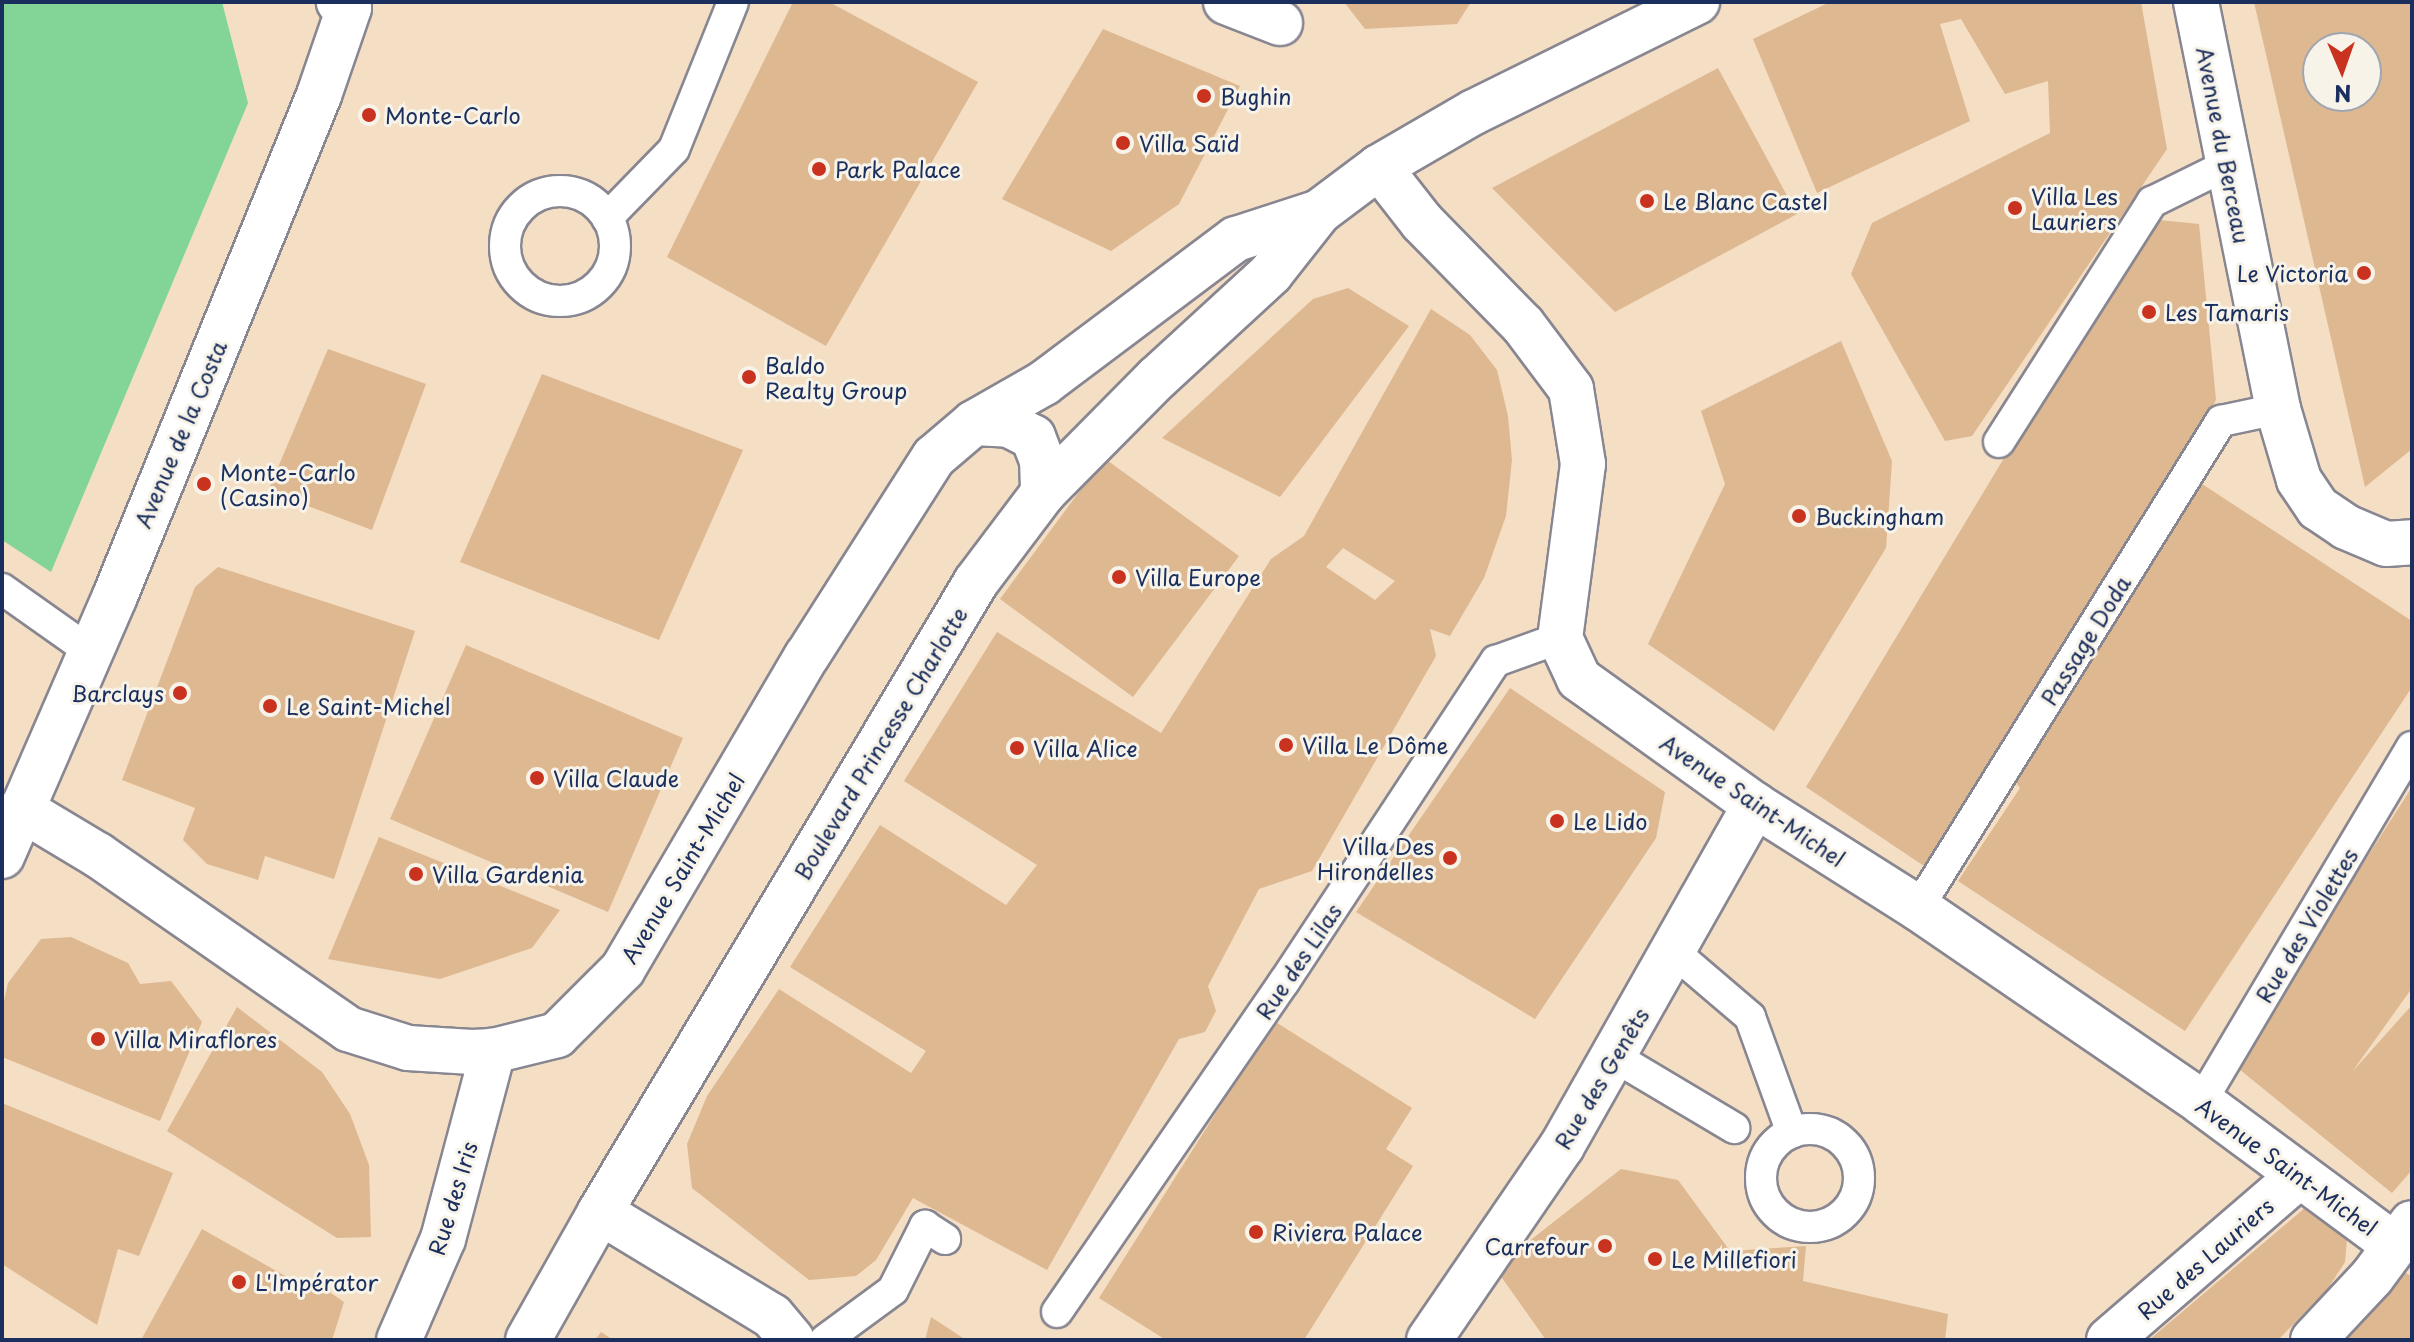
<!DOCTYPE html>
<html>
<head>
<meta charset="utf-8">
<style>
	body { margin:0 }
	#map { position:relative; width:2414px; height:1342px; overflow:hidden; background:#f4dec4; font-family:"Playpen Sans",sans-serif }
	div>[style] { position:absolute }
	.green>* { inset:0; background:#82d596 }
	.building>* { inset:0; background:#deb891 }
	.roads { filter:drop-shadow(2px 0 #888691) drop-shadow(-2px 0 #888691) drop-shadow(0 2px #888691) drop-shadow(0 -2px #888691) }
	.service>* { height:30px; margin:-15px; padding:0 15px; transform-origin:15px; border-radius:15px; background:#fff }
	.service>.ring { margin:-15px; padding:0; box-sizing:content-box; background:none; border:30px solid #fff; border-radius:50% }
	.minor>* { height:44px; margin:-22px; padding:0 22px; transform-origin:22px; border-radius:22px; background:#fff }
	.secondary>* { height:44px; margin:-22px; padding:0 22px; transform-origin:22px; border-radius:22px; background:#fff }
	.dots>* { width:22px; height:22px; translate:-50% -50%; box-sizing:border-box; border:4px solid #f7f3e8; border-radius:50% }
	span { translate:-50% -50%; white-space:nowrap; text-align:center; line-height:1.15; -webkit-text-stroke:6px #f7f3e8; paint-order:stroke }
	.poi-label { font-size:22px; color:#1b2f5e }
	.left { translate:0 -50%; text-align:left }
	.right { translate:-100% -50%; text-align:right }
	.street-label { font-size:22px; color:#1b2f5e }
	.frame { position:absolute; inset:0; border:4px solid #1b2f5e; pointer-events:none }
	.north { position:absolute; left:2302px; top:32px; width:80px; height:80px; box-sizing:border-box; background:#f7f3e8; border:2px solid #9fa5b1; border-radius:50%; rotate:178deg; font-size:22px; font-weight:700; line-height:32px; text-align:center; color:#1b2f5e }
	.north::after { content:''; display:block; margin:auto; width:28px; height:36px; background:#c8321e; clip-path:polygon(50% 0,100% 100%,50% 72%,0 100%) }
</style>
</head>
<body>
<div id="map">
	<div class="green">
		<i style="clip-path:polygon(2px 2px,222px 2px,248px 103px,51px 572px,2px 540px)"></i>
	</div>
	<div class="building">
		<i style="clip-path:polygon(793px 2px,829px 2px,978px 82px,826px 346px,667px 257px)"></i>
		<i style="clip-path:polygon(1344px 2px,1471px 2px,1457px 24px,1365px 29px)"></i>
		<i style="clip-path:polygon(1830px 2px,2141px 2px,2167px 149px,1972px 436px,1945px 441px,1851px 274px,1872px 223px,2050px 133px,2048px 81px,2005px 94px,1961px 19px,1940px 24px,1970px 121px,1817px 193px,1753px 39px)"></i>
		<i style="clip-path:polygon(evenodd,2254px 2px,2412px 2px,2412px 449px,2365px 487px,2254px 2px,2318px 48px,2366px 48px,2366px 96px,2318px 96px,2318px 48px)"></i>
		<i style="clip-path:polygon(1103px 29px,1240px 86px,1179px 204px,1111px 251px,1002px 199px)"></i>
		<i style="clip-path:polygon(1718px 68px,1797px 214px,1615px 312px,1492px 188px)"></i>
		<i style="clip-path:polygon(2148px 219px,2199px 224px,2216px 400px,1933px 872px,1806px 787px)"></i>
		<i style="clip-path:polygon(1348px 288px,1409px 326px,1280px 497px,1162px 438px,1313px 299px)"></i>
		<i style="clip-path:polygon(evenodd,1431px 309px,1470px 335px,1497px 370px,1508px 416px,1512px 460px,1506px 516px,1484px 578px,1450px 636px,1430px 629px,1436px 656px,1312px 871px,1259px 889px,1208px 986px,1216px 1011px,1205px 1032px,1179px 1039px,1047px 1270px,913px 1198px,876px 1260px,856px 1276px,809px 1280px,692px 1188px,687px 1144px,707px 1096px,779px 989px,911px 1073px,926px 1051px,790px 967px,880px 825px,1006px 905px,1037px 865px,904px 781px,997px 632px,1161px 733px,1271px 559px,1304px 536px,1431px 309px,1343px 548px,1395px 581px,1375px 600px,1326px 567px,1343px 548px)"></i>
		<i style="clip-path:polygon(1841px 341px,1892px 461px,1886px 548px,1774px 731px,1648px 644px,1725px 484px,1701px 411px)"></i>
		<i style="clip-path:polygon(328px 349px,426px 384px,372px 530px,268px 491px)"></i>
		<i style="clip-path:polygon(542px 374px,743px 450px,659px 640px,460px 562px)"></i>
		<i style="clip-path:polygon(1104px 458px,1239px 556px,1133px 697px,1000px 599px)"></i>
		<i style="clip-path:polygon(2199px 482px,2412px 621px,2412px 687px,2185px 1031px,1958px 881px,2020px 788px,2007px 771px)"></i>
		<i style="clip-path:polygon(218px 567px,415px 631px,334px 879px,265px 856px,258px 880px,207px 864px,183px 840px,195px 808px,122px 780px,195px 587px)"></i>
		<i style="clip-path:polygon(466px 645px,683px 738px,608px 912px,390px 819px)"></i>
		<i style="clip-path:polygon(1510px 688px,1665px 792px,1656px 838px,1535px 1019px,1356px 912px)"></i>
		<i style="clip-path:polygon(2412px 787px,2412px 988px,2352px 1072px,2412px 1005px,2412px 1170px,2392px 1193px,2234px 1065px)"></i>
		<i style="clip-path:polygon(379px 837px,560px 910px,532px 948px,440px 979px,328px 959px)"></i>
		<i style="clip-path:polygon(71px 937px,128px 963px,140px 984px,171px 981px,202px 1022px,160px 1121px,2px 1057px,2px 1009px,8px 983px,41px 939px)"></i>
		<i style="clip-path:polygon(237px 1007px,322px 1072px,350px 1114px,369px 1165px,371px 1237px,337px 1238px,167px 1131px)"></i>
		<i style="clip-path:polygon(1274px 1021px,1412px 1108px,1386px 1149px,1413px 1166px,1304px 1340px,1166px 1340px,1099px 1298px)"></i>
		<i style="clip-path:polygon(2px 1103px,173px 1173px,139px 1256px,118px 1249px,97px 1325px,2px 1264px)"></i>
		<i style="clip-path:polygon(1621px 1169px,1678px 1180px,1730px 1251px,1806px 1246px,1803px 1281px,1948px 1314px,1945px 1340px,1546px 1340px,1495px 1268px)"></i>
		<i style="clip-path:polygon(2313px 1201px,2339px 1223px,2347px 1239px,2345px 1262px,2327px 1290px,2278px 1340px,2149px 1340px)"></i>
		<i style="clip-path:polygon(202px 1229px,287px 1277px,322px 1287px,344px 1302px,332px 1340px,141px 1340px)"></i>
		<i style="clip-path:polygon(2402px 1270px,2412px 1277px,2412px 1340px,2341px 1340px)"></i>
		<i style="clip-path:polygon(931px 1317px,966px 1340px,925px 1340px)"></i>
		<i style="clip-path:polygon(601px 1332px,613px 1340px,595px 1340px)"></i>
	</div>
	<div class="roads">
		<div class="service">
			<i class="ring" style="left:505px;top:191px;width:80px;height:80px"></i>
			<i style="left:607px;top:218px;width:96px;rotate:-45.8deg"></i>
			<i style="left:674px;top:149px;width:158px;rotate:-68.1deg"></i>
			<i style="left:1999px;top:442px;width:285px;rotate:-57.5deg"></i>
			<i style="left:2152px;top:202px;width:84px;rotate:-26.3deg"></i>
			<i style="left:2px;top:589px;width:105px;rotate:35.3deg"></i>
			<i style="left:1918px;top:908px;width:574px;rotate:-58.11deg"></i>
			<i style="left:2221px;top:421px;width:58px;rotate:-11.9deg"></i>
			<i style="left:1674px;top:952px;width:100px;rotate:40.5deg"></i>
			<i style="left:1750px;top:1017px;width:123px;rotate:70.1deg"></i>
			<i style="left:1615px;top:1057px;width:139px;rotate:30.8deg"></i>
			<i style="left:2201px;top:1102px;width:413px;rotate:-59.3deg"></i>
			<i class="ring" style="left:1761px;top:1129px;width:68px;height:68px"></i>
			<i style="left:1057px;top:1312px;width:401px;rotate:-55.5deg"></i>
			<i style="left:1284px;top:982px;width:385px;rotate:-56.6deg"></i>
			<i style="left:1496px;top:661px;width:68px;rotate:-19.8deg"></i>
			<i style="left:825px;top:1340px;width:84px;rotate:-36.3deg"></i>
			<i style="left:893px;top:1290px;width:72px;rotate:-63.4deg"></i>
			<i style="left:925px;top:1226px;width:24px;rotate:33deg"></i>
		</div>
		<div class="minor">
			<i style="left:1226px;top:2px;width:58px;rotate:21.3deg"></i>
			<i style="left:2196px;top:2px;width:415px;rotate:78.6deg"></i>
			<i style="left:2278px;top:409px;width:74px;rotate:73.5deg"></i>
			<i style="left:2299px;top:480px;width:34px;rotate:56deg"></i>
			<i style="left:2318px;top:508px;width:34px;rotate:34deg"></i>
			<i style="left:2346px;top:527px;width:43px;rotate:23deg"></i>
			<i style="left:2386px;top:544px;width:26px;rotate:-4deg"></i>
			<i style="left:1379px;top:167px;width:70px;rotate:52deg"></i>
			<i style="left:1422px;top:222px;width:144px;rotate:45.6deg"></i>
			<i style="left:1523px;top:325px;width:80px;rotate:53.1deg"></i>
			<i style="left:1571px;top:389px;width:76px;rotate:80.9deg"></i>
			<i style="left:1583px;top:464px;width:176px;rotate:97.5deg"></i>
			<i style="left:1560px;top:638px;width:45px;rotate:65.1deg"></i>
			<i style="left:1579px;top:679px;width:216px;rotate:35.6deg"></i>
			<i style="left:1755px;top:805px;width:193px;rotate:32.3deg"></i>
			<i style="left:1918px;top:908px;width:343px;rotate:34.4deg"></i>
			<i style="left:2201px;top:1102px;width:239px;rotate:36.5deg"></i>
			<i style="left:399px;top:1340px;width:110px;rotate:-66.5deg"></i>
			<i style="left:443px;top:1239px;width:195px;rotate:-75.1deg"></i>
			<i style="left:1429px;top:1340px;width:235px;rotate:-55.6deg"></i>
			<i style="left:1562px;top:1146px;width:392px;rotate:-60.5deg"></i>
			<i style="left:2109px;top:1340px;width:252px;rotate:-40.8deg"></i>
			<i style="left:2313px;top:1340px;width:86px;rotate:-46.9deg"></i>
			<i style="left:2372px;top:1277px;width:67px;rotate:-53.5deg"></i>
		</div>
		<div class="secondary">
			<i style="left:974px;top:423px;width:35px;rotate:3deg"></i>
			<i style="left:1009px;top:425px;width:27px;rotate:27deg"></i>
			<i style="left:1033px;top:437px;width:25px;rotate:69deg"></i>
			<i style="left:1042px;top:460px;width:33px;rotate:88deg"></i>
			<i style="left:21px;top:809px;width:90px;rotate:30.9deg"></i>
			<i style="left:98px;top:855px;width:305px;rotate:34.8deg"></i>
			<i style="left:348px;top:1029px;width:63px;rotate:17.6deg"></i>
			<i style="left:408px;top:1048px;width:64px;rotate:3.6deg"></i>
			<i style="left:472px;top:1052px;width:21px;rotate:-3deg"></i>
			<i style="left:493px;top:1051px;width:66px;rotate:-14deg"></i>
			<i style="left:557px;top:1035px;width:93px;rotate:-45deg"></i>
			<i style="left:623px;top:969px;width:363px;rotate:-59.6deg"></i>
			<i style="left:807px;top:656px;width:236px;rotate:-57.5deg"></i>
			<i style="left:934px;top:457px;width:52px;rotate:-40.4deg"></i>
			<i style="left:974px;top:423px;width:81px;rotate:-29.7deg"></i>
			<i style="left:1044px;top:383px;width:240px;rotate:-36.9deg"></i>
			<i style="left:1236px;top:239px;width:87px;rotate:-18deg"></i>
			<i style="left:2px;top:856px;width:283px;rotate:-66.5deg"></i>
			<i style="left:115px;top:596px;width:541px;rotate:-67.84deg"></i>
			<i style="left:319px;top:95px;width:92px;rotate:-71deg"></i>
			<i style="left:349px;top:8px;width:12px;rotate:-149deg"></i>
			<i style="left:600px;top:1212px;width:201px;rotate:31.2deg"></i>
			<i style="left:772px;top:1316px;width:31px;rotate:50deg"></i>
			<i style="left:528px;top:1340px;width:147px;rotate:-60.6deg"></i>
			<i style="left:600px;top:1212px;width:734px;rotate:-59.17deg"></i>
			<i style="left:976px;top:582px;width:111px;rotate:-53deg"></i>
			<i style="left:1043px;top:493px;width:162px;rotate:-45.3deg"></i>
			<i style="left:1157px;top:378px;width:155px;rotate:-42.6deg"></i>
			<i style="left:1271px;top:273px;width:78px;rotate:-51.8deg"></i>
			<i style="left:1319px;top:212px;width:75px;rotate:-36.9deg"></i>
			<i style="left:1379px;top:167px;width:110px;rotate:-30.1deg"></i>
			<i style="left:1474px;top:112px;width:249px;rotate:-26.3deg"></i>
		</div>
	</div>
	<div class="dots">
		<i style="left:1204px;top:96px;background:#c8321e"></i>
		<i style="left:369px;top:115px;background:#c8321e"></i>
		<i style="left:1123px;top:143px;background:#c8321e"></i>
		<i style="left:819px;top:169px;background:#c8321e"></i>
		<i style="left:1647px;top:201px;background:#c8321e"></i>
		<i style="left:2015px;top:208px;background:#c8321e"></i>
		<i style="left:2364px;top:273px;background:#c8321e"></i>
		<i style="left:2149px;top:312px;background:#c8321e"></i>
		<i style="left:749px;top:377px;background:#c8321e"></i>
		<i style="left:204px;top:484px;background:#c8321e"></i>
		<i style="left:1799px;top:516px;background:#c8321e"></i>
		<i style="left:1119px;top:577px;background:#c8321e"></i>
		<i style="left:180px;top:693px;background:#c8321e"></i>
		<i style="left:270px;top:706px;background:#c8321e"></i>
		<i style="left:1286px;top:745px;background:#c8321e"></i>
		<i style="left:1017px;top:748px;background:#c8321e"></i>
		<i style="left:537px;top:778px;background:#c8321e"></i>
		<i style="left:1557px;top:821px;background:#c8321e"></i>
		<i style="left:1450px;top:858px;background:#c8321e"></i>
		<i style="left:416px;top:874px;background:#c8321e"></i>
		<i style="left:98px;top:1039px;background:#c8321e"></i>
		<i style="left:1256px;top:1232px;background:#c8321e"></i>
		<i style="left:1605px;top:1246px;background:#c8321e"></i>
		<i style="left:1655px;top:1259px;background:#c8321e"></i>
		<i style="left:239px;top:1282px;background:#c8321e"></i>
	</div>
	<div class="poi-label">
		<span class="left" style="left:1220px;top:96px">Bughin</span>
		<span class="left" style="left:385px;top:115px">Monte-Carlo</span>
		<span class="left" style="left:1139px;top:143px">Villa Saïd</span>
		<span class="left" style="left:835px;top:169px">Park Palace</span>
		<span class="left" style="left:2031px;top:208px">Villa Les<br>Lauriers</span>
		<span class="left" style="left:1663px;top:201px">Le Blanc Castel</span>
		<span class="right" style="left:2348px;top:273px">Le Victoria</span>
		<span class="left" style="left:2165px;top:312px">Les Tamaris</span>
		<span class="left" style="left:765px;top:377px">Baldo<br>Realty Group</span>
		<span class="left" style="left:220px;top:484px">Monte-Carlo<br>(Casino)</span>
		<span class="left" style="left:1815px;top:516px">Buckingham</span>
		<span class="left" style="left:1135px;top:577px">Villa Europe</span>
		<span class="right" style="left:164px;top:693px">Barclays</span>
		<span class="left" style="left:286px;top:706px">Le Saint-Michel</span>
		<span class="left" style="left:1302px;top:745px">Villa Le Dôme</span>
		<span class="left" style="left:1033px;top:748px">Villa Alice</span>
		<span class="left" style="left:553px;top:778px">Villa Claude</span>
		<span class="left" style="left:1573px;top:821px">Le Lido</span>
		<span class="right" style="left:1434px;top:858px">Villa Des<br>Hirondelles</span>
		<span class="left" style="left:432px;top:874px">Villa Gardenia</span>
		<span class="left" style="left:114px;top:1039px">Villa Miraflores</span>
		<span class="left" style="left:1272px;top:1232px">Riviera Palace</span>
		<span class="right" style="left:1589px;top:1246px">Carrefour</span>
		<span class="left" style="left:1671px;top:1259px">Le Millefiori</span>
		<span class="left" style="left:255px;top:1282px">L'Impérator</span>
	</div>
	<div class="street-label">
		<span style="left:2224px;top:145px;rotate:79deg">Avenue du Berceau</span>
		<span style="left:180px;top:434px;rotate:-67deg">Avenue de la Costa</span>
		<span style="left:2085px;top:640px;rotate:-58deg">Passage Doda</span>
		<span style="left:880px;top:743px;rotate:-59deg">Boulevard Princesse Charlotte</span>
		<span style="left:1753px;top:800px;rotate:34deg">Avenue Saint-Michel</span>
		<span style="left:682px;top:868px;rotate:-59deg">Avenue Saint-Michel</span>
		<span style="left:2306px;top:925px;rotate:-59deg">Rue des Violettes</span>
		<span style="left:1298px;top:961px;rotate:-56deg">Rue des Lilas</span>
		<span style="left:1601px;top:1078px;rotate:-59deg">Rue des Genêts</span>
		<span style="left:2287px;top:1166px;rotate:36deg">Avenue Saint-Michel</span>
		<span style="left:452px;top:1198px;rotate:-73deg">Rue des Iris</span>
		<span style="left:2205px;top:1258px;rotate:-41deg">Rue des Lauriers</span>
	</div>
	<div class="frame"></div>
	<div class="north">N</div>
</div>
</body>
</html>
